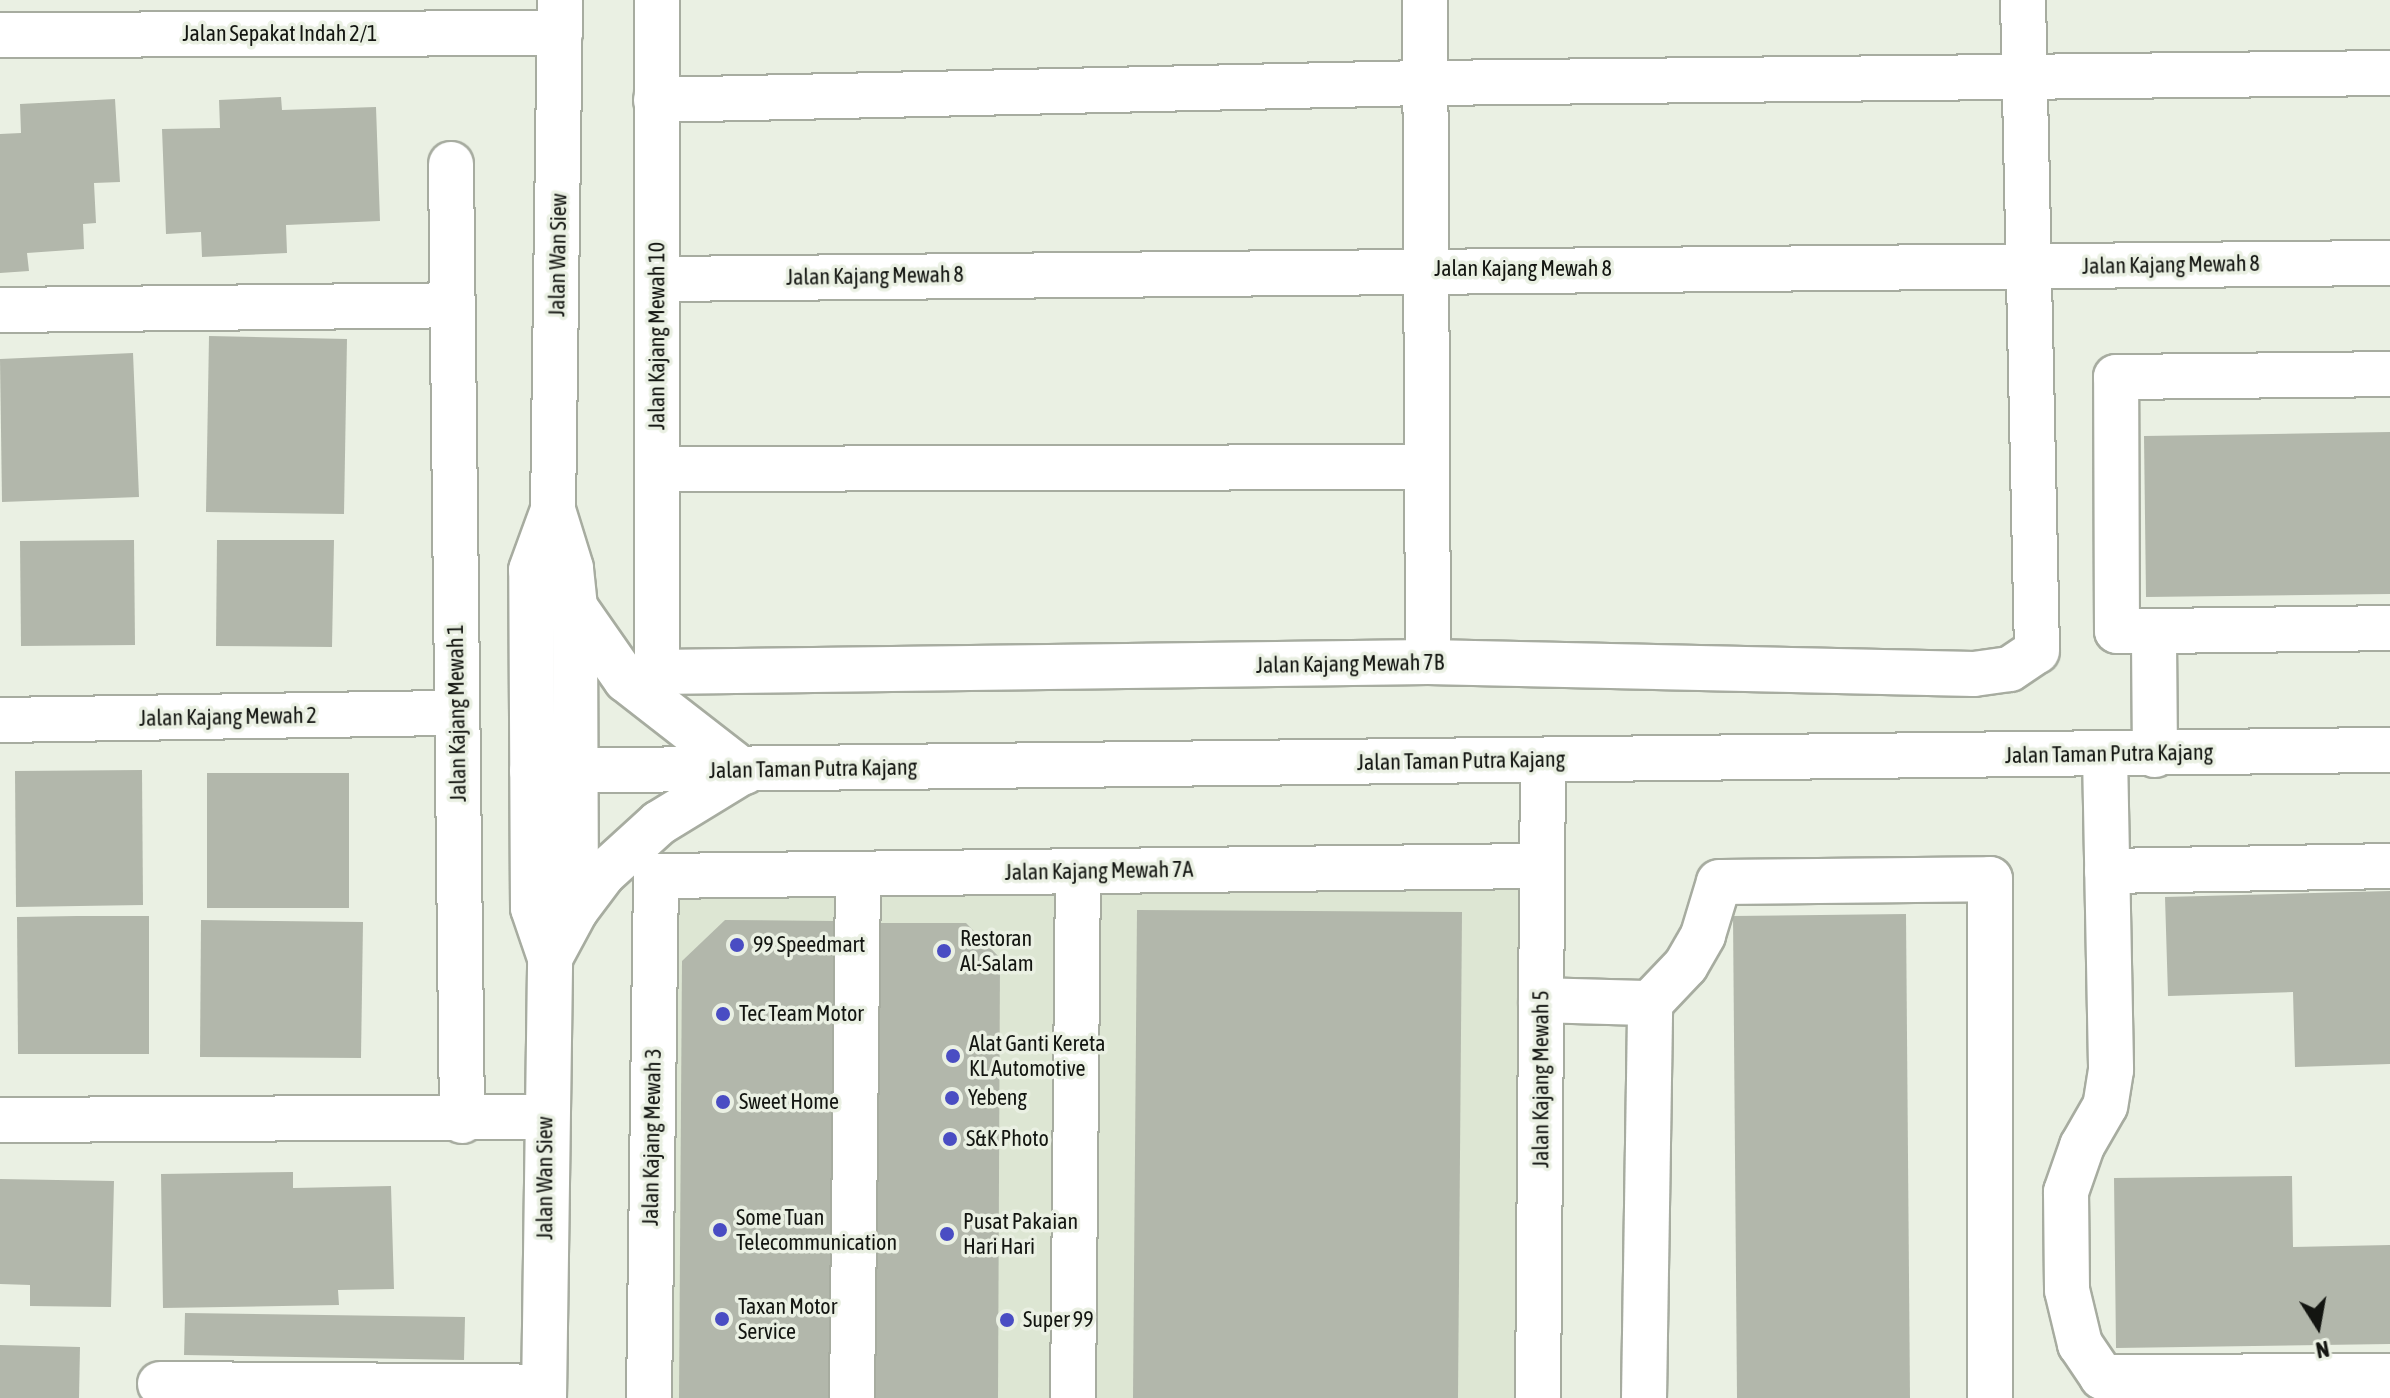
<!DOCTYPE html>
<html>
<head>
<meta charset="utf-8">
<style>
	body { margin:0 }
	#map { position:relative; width:2390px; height:1398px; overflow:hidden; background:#eaf0e3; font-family:"Asap Condensed",sans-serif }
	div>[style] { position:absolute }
	.built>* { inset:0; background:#dde6d3 }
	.building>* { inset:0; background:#b2b7ab }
	.roads { filter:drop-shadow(2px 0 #a7aca0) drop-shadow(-2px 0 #a7aca0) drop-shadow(0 2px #a7aca0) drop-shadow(0 -2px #a7aca0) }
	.minor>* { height:44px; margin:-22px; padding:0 22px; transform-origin:22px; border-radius:22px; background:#fff }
	.dots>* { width:22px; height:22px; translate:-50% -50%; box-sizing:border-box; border:4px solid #eaf0e3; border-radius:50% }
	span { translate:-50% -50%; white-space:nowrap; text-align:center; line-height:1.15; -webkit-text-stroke:7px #eaf0e3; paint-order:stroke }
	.street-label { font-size:22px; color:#131511 }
	.poi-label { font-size:22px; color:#131511 }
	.left { translate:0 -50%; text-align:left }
	.north { position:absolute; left:2278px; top:1286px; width:80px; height:80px; -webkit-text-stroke:6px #eaf0e3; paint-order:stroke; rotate:169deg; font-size:22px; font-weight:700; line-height:32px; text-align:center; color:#131511 }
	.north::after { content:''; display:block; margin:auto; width:28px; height:36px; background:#131511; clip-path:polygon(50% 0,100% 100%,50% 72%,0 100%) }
</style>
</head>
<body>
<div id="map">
	<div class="built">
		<i style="clip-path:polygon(1530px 880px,1524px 1398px,670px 1398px,673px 887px)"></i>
	</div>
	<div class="building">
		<i style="clip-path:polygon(281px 97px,282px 110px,376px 107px,380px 221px,286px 225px,287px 253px,202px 257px,201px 232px,166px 234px,162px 129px,220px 128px,219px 100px)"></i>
		<i style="clip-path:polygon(115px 99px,120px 182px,94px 183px,96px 223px,83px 224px,84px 249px,27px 253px,29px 271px,0 273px,0 134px,21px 133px,20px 104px)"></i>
		<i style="clip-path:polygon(209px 336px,347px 339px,344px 514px,206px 512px)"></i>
		<i style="clip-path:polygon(133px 353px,139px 497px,2px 502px,0 359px)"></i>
		<i style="clip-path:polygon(2390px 432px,2390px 594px,2146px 597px,2144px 436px)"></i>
		<i style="clip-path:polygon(134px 540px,135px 645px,21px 646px,20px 541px)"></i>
		<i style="clip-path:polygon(217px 540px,334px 540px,332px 647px,216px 646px)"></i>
		<i style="clip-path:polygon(142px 770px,143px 905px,16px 907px,15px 771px)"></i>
		<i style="clip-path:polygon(207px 773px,349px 773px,349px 908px,207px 908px)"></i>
		<i style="clip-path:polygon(2390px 891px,2390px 1064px,2295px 1067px,2293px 992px,2168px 996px,2165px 897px)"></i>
		<i style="clip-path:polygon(1137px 910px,1462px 912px,1458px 1398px,1133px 1398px)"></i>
		<i style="clip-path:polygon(1906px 914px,1910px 1398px,1737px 1398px,1733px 916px)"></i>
		<i style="clip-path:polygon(77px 916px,149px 916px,149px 1054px,18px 1054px,17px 917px)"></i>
		<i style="clip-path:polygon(201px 920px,363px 922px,361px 1058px,200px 1057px)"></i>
		<i style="clip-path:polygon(725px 920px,834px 921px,830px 1398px,679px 1398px,682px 961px)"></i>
		<i style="clip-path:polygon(874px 923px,966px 923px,1000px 958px,998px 1398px,872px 1398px)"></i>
		<i style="clip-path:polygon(293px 1172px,293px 1188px,391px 1186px,394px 1289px,338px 1290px,339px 1305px,163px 1308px,161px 1174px)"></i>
		<i style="clip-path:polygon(2292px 1176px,2293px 1247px,2390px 1245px,2390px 1344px,2116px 1348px,2114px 1178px)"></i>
		<i style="clip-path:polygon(0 1179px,114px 1181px,111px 1307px,30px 1306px,30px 1285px,0 1284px)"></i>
		<i style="clip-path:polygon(185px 1313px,465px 1317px,464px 1360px,184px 1355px)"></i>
		<i style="clip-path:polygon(0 1345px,80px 1347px,79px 1398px,0 1398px)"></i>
	</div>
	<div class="roads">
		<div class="minor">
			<i style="left:657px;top:0;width:672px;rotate:90deg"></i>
			<i style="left:657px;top:672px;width:771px;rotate:-0.74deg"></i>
			<i style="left:1428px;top:662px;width:546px;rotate:1.26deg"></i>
			<i style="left:1974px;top:674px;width:36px;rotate:-8deg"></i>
			<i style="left:2010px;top:669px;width:32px;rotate:-34deg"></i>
			<i style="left:2037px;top:651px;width:651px;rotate:-91.23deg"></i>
			<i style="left:1425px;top:0;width:662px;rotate:89.74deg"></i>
			<i style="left:0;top:35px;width:560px;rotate:-0.2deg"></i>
			<i style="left:656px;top:100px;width:769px;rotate:-1.27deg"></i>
			<i style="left:1425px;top:83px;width:965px;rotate:-0.59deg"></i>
			<i style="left:451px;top:164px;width:957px;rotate:89.34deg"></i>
			<i style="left:657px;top:279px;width:1733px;rotate:-0.53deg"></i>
			<i style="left:0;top:310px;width:452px;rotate:-0.6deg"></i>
			<i style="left:657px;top:469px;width:770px;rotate:-0.15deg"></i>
			<i style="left:575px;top:607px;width:89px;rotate:55.1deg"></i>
			<i style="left:626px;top:680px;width:150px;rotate:37.9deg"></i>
			<i style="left:2154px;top:631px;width:236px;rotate:-0.7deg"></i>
			<i style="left:0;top:720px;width:457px;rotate:-0.9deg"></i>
			<i style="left:2105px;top:754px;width:316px;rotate:88.9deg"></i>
			<i style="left:2111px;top:1070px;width:36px;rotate:99deg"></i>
			<i style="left:2105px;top:1106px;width:46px;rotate:119.9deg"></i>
			<i style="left:2082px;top:1146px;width:49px;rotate:109.2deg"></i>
			<i style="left:2066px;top:1192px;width:98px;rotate:89.4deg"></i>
			<i style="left:2067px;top:1290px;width:56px;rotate:76.5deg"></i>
			<i style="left:2080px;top:1344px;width:40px;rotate:56deg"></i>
			<i style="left:2102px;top:1377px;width:288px;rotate:-0.2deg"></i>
			<i style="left:2155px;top:755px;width:124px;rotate:-90.5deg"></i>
			<i style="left:2154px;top:631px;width:37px;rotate:180deg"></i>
			<i style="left:2117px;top:631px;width:254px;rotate:-90.2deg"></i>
			<i style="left:2116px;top:377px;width:274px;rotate:-0.6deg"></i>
			<i style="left:532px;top:771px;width:1858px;rotate:-0.65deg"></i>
			<i style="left:2107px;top:871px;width:283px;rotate:-1deg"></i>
			<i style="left:576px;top:910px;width:45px;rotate:-53.1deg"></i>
			<i style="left:603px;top:874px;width:76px;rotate:-42.3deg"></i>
			<i style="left:659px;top:823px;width:94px;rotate:-31.5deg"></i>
			<i style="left:550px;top:958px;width:55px;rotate:-61.6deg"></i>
			<i style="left:576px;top:910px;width:303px;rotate:-90.2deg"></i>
			<i style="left:575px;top:607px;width:39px;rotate:-96deg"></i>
			<i style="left:571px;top:568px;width:61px;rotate:-107.2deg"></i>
			<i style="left:1541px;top:1000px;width:109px;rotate:1.6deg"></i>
			<i style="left:0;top:1120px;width:546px;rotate:-0.31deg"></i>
			<i style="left:160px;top:1384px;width:384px;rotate:0.4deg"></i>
			<i style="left:544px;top:1398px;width:440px;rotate:-89.2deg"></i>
			<i style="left:550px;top:958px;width:53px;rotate:-108.8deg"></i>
			<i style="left:533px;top:908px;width:338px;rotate:-90.3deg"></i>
			<i style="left:531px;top:570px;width:64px;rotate:-69.9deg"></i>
			<i style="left:553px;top:510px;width:510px;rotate:-89.21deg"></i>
			<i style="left:649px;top:1398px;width:522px;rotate:-89.23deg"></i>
			<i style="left:656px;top:876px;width:886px;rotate:-0.65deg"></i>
			<i style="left:852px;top:1398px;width:524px;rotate:-89.34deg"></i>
			<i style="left:1073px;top:1398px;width:527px;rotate:-89.46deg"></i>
			<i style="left:1538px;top:1398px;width:638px;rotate:-89.55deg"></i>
			<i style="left:1644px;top:1398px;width:395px;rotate:-89.1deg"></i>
			<i style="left:1650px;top:1003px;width:52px;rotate:-46.5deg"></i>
			<i style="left:1686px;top:965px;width:34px;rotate:-60deg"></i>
			<i style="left:1703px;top:935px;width:55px;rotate:-73.2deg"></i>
			<i style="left:1719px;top:882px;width:271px;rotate:-0.6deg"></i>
			<i style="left:1990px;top:879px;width:519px;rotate:90deg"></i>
		</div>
	</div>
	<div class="dots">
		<i style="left:737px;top:945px;background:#4a4dc3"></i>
		<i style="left:944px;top:951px;background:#4a4dc3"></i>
		<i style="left:723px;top:1014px;background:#4a4dc3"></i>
		<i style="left:953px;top:1056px;background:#4a4dc3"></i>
		<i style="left:952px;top:1098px;background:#4a4dc3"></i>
		<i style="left:723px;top:1102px;background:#4a4dc3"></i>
		<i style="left:950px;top:1139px;background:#4a4dc3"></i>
		<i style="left:720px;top:1230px;background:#4a4dc3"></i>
		<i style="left:947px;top:1234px;background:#4a4dc3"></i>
		<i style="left:722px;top:1319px;background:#4a4dc3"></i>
		<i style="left:1007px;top:1320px;background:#4a4dc3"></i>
	</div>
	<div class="street-label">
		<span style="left:280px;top:34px">Jalan Sepakat Indah 2/1</span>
		<span style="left:558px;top:255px;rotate:-89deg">Jalan Wan Siew</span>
		<span style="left:2171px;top:265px;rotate:-1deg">Jalan Kajang Mewah 8</span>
		<span style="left:1523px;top:269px">Jalan Kajang Mewah 8</span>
		<span style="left:875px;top:276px;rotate:-1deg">Jalan Kajang Mewah 8</span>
		<span style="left:657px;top:336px;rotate:-90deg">Jalan Kajang Mewah 10</span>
		<span style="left:1350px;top:664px;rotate:-1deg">Jalan Kajang Mewah 7B</span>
		<span style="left:457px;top:713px;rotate:-91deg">Jalan Kajang Mewah 1</span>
		<span style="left:228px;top:717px;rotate:-1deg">Jalan Kajang Mewah 2</span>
		<span style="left:2109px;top:754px;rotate:-1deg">Jalan Taman Putra Kajang</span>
		<span style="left:1461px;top:761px;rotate:-1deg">Jalan Taman Putra Kajang</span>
		<span style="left:813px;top:769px;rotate:-1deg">Jalan Taman Putra Kajang</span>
		<span style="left:1099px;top:871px;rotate:-1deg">Jalan Kajang Mewah 7A</span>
		<span style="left:1541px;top:1079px;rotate:-90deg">Jalan Kajang Mewah 5</span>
		<span style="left:652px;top:1137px;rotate:-89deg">Jalan Kajang Mewah 3</span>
		<span style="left:545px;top:1178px;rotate:-90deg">Jalan Wan Siew</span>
	</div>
	<div class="poi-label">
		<span class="left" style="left:960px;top:951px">Restoran<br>Al-Salam</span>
		<span class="left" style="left:753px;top:945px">99 Speedmart</span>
		<span class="left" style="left:739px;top:1014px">Tec Team Motor</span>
		<span class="left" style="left:969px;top:1056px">Alat Ganti Kereta<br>KL Automotive</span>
		<span class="left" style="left:968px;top:1098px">Yebeng</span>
		<span class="left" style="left:739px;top:1102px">Sweet Home</span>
		<span class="left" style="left:966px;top:1139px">S&amp;K Photo</span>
		<span class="left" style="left:736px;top:1230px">Some Tuan<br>Telecommunication</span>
		<span class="left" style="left:963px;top:1234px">Pusat Pakaian<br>Hari Hari</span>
		<span class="left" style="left:738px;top:1319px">Taxan Motor<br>Service</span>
		<span class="left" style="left:1023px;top:1320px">Super 99</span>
	</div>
	<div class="north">N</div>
</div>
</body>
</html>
